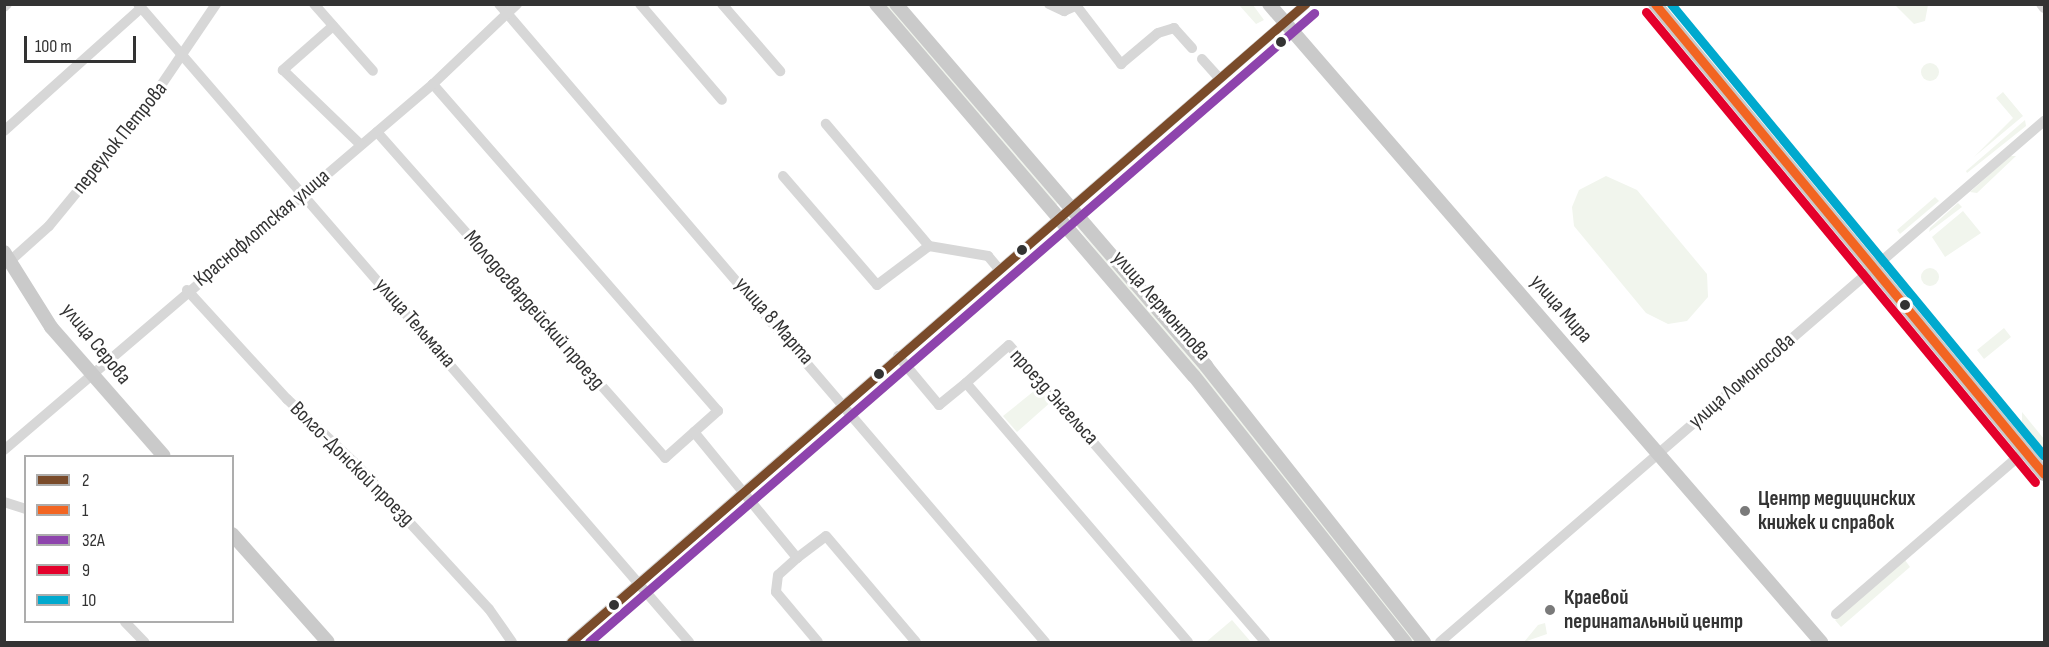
<!DOCTYPE html>
<html>
<head>
<meta charset="utf-8">
<style>
	body { margin:0 }
	#map { position:relative; width:2049px; height:647px; overflow:hidden; background:#fff; font-family:"Sofia Sans Condensed",sans-serif }
	div>[style] { position:absolute }
	.green>* { inset:0; background:#f1f5ed }
	.round { border-radius:50% }
	.minor>* { height:10px; margin:-5px; padding:0 5px; transform-origin:5px; border-radius:5px; background:#d7d7d7 }
	.major>* { height:14px; margin:-7px; padding:0 7px; transform-origin:7px; border-radius:7px; background:#cacaca }
	.bus-1>* { height:9px; margin:-4.5px; padding:0 4.5px; transform-origin:4.5px; border-radius:4.5px; background:#7a4b2a }
	.bus-2>* { height:9px; margin:-4.5px; padding:0 4.5px; transform-origin:4.5px; border-radius:4.5px; background:#f26522 }
	.bus-3>* { height:9px; margin:-4.5px; padding:0 4.5px; transform-origin:4.5px; border-radius:4.5px; background:#8e44ad }
	.bus-4>* { height:9px; margin:-4.5px; padding:0 4.5px; transform-origin:4.5px; border-radius:4.5px; background:#e4002b }
	.bus-5>* { height:9px; margin:-4.5px; padding:0 4.5px; transform-origin:4.5px; border-radius:4.5px; background:#00a9ce }
	.dots>* { width:16px; height:16px; translate:-50% -50%; box-sizing:border-box; border:3px solid #fff; border-radius:50% }
	span { translate:-50% -50%; white-space:nowrap; text-align:center; line-height:1.15; -webkit-text-stroke:6px #fff; paint-order:stroke }
	.street-label { font-size:21px; color:#333 }
	.poi-label { font-size:21px; color:#333; font-weight:700 }
	.left { translate:0 -50%; text-align:left }
	.frame { position:absolute; inset:0; border:6px solid #333; pointer-events:none }
	.legend { position:absolute; left:24px; top:455px; width:210px; height:168px; box-sizing:border-box; background:#fff; border:2px solid #adadad; margin:0; padding:8px 10px; list-style:none; font-size:18px; color:#333 }
	.legend li { display:flex; align-items:center; gap:12px; height:30px }
	.legend b { width:30px; border:2px solid #adadad }
	.scale { position:absolute; left:24px; top:36px; width:112px; height:27px; box-sizing:border-box; border:3px solid #333; border-top:0; padding-left:8px; font-size:18px; line-height:21px; white-space:nowrap; color:#333; -webkit-text-stroke:4px #fff; paint-order:stroke }
</style>
</head>
<body>
<div id="map">
	<div class="green">
		<i style="clip-path:polygon(883px 5px,889px 5px,1058px 204px,1056px 205px)"></i>
		<i style="clip-path:polygon(1239px 5px,1253px 5px,1264px 20px,1256px 24px)"></i>
		<i style="clip-path:polygon(1895px 5px,1928px 5px,1925px 21px,1914px 24px)"></i>
		<i class="round" style="left:1921px;top:63px;width:18px;height:18px"></i>
		<i style="clip-path:polygon(2003px 92px,2023px 116px,1974px 157px,2013px 118px,1996px 98px)"></i>
		<i style="clip-path:polygon(2025px 120px,2026px 126px,1967px 173px,1966px 171px)"></i>
		<i style="clip-path:polygon(2010px 156px,2016px 156px,1977px 193px,1970px 192px)"></i>
		<i style="clip-path:polygon(1606px 176px,1637px 190px,1707px 274px,1708px 297px,1687px 321px,1668px 324px,1646px 313px,1574px 226px,1572px 207px,1579px 190px)"></i>
		<i style="clip-path:polygon(1935px 197px,1939px 201px,1900px 234px,1897px 230px)"></i>
		<i style="clip-path:polygon(1958px 203px,1962px 207px,1929px 232px,1930px 228px)"></i>
		<i style="clip-path:polygon(1963px 211px,1981px 233px,1945px 257px,1932px 237px)"></i>
		<i style="clip-path:polygon(1068px 216px,1202px 369px,1417px 642px,1412px 642px)"></i>
		<i class="round" style="left:1921px;top:268px;width:18px;height:18px"></i>
		<i style="clip-path:polygon(2004px 328px,2011px 337px,1984px 359px,1977px 350px)"></i>
		<i style="clip-path:polygon(1039px 387px,1052px 401px,1017px 432px,1003px 416px)"></i>
		<i style="clip-path:polygon(2022px 412px,2044px 439px,2043px 453px,2022px 430px)"></i>
		<i style="clip-path:polygon(1905px 560px,1910px 567px,1841px 627px,1835px 620px)"></i>
		<i style="clip-path:polygon(1232px 620px,1251px 642px,1206px 642px)"></i>
		<i style="clip-path:polygon(1545px 623px,1547px 634px,1524px 642px,1538px 625px)"></i>
	</div>
	<div class="minor">
		<i style="left:138px;top:4px;width:843px;rotate:49.18deg"></i>
		<i style="left:314px;top:4px;width:89px;rotate:48.6deg"></i>
		<i style="left:499px;top:4px;width:840px;rotate:49.44deg"></i>
		<i style="left:640px;top:4px;width:126px;rotate:49.5deg"></i>
		<i style="left:722px;top:4px;width:89px;rotate:49.1deg"></i>
		<i style="left:1049px;top:4px;width:17px;rotate:25deg"></i>
		<i style="left:1064px;top:11px;width:10px;rotate:-24deg"></i>
		<i style="left:1075px;top:4px;width:76px;rotate:52.5deg"></i>
		<i style="left:1121px;top:64px;width:48px;rotate:-40deg"></i>
		<i style="left:1158px;top:33px;width:17px;rotate:-17deg"></i>
		<i style="left:1174px;top:28px;width:27px;rotate:48deg"></i>
		<i style="left:2041px;top:4px;width:5px;rotate:53deg"></i>
		<i style="left:4px;top:7px;width:4px;rotate:-45deg"></i>
		<i style="left:333px;top:26px;width:67px;rotate:138.7deg"></i>
		<i style="left:283px;top:70px;width:108px;rotate:43.9deg"></i>
		<i style="left:1202px;top:59px;width:25px;rotate:48deg"></i>
		<i style="left:4px;top:131px;width:184px;rotate:-41.9deg"></i>
		<i style="left:377px;top:132px;width:435px;rotate:48.5deg"></i>
		<i style="left:665px;top:458px;width:71px;rotate:-41.6deg"></i>
		<i style="left:718px;top:411px;width:434px;rotate:-131.1deg"></i>
		<i style="left:783px;top:176px;width:144px;rotate:49.2deg"></i>
		<i style="left:877px;top:285px;width:65px;rotate:-36.9deg"></i>
		<i style="left:929px;top:246px;width:160px;rotate:-130.2deg"></i>
		<i style="left:929px;top:246px;width:60px;rotate:9.6deg"></i>
		<i style="left:988px;top:256px;width:16px;rotate:50deg"></i>
		<i style="left:10px;top:261px;width:52px;rotate:-41.9deg"></i>
		<i style="left:49px;top:226px;width:151px;rotate:-50.6deg"></i>
		<i style="left:145px;top:109px;width:127px;rotate:-55.9deg"></i>
		<i style="left:187px;top:290px;width:148px;rotate:47.5deg"></i>
		<i style="left:287px;top:399px;width:93px;rotate:43.3deg"></i>
		<i style="left:355px;top:463px;width:198px;rotate:47.5deg"></i>
		<i style="left:489px;top:609px;width:40px;rotate:55.1deg"></i>
		<i style="left:898px;top:356px;width:64px;rotate:50.1deg"></i>
		<i style="left:939px;top:405px;width:35px;rotate:-39deg"></i>
		<i style="left:694px;top:432px;width:163px;rotate:50.7deg"></i>
		<i style="left:797px;top:558px;width:36px;rotate:-37deg"></i>
		<i style="left:826px;top:536px;width:139px;rotate:49.7deg"></i>
		<i style="left:4px;top:450px;width:564px;rotate:-40.47deg"></i>
		<i style="left:433px;top:84px;width:116px;rotate:-43.6deg"></i>
		<i style="left:4px;top:502px;width:23px;rotate:18deg"></i>
		<i style="left:797px;top:558px;width:25px;rotate:138deg"></i>
		<i style="left:778px;top:575px;width:17px;rotate:97deg"></i>
		<i style="left:776px;top:592px;width:65px;rotate:50deg"></i>
		<i style="left:1836px;top:614px;width:250px;rotate:-40.8deg"></i>
		<i style="left:125px;top:622px;width:28px;rotate:46deg"></i>
		<i style="left:571px;top:642px;width:973px;rotate:-40.96deg"></i>
		<i style="left:1188px;top:642px;width:341px;rotate:-130.6deg"></i>
		<i style="left:966px;top:383px;width:57px;rotate:-41.5deg"></i>
		<i style="left:1009px;top:345px;width:392px;rotate:49.2deg"></i>
		<i style="left:1440px;top:642px;width:798px;rotate:-40.78deg"></i>
	</div>
	<div class="major">
		<i style="left:876px;top:4px;width:489px;rotate:49.5deg"></i>
		<i style="left:1194px;top:376px;width:340px;rotate:51.6deg"></i>
		<i style="left:896px;top:4px;width:477px;rotate:49.4deg"></i>
		<i style="left:1206px;top:366px;width:352px;rotate:51.7deg"></i>
		<i style="left:1269px;top:4px;width:844px;rotate:49.13deg"></i>
		<i style="left:1655px;top:4px;width:610px;rotate:50.39deg"></i>
		<i style="left:4px;top:252px;width:89px;rotate:57.9deg"></i>
		<i style="left:51px;top:327px;width:171px;rotate:48.8deg"></i>
		<i style="left:232px;top:534px;width:144px;rotate:48.4deg"></i>
	</div>
	<div class="bus-1">
		<i style="left:571px;top:642px;width:973px;rotate:-41deg"></i>
	</div>
	<div class="bus-2">
		<i style="left:1655px;top:4px;width:610px;rotate:50.39deg"></i>
	</div>
	<div class="bus-3">
		<i style="left:589px;top:642px;width:960px;rotate:-40.94deg"></i>
	</div>
	<div class="bus-4">
		<i style="left:1646px;top:12px;width:610px;rotate:50.39deg"></i>
	</div>
	<div class="bus-5">
		<i style="left:1671px;top:4px;width:586px;rotate:50.47deg"></i>
	</div>
	<div class="dots">
		<i style="left:1281px;top:42px;background:#333"></i>
		<i style="left:1022px;top:250px;background:#333"></i>
		<i style="left:1905px;top:305px;background:#333"></i>
		<i style="left:879px;top:374px;background:#333"></i>
		<i style="left:1745px;top:511px;background:#7a7a7a"></i>
		<i style="left:614px;top:605px;background:#333"></i>
		<i style="left:1550px;top:610px;background:#7a7a7a"></i>
	</div>
	<div class="street-label">
		<span style="left:120px;top:138px;rotate:-51deg">переулок Петрова</span>
		<span style="left:262px;top:228px;rotate:-40deg">Краснофлотская улица</span>
		<span style="left:1161px;top:306px;rotate:49deg">улица Лермонтова</span>
		<span style="left:1561px;top:309px;rotate:49deg">улица Мира</span>
		<span style="left:534px;top:310px;rotate:49deg">Молодогвардейский проезд</span>
		<span style="left:774px;top:321px;rotate:49deg">улица 8 Марта</span>
		<span style="left:415px;top:323px;rotate:49deg">улица Тельмана</span>
		<span style="left:96px;top:344px;rotate:51deg">улица Серова</span>
		<span style="left:1742px;top:381px;rotate:-41deg">улица Ломоносова</span>
		<span style="left:1054px;top:397px;rotate:48deg">проезд Энгельса</span>
		<span style="left:352px;top:464px;rotate:45deg">Волго-Донской проезд</span>
	</div>
	<div class="poi-label">
		<span class="left" style="left:1758px;top:511px">Центр медицинских<br>книжек и справок</span>
		<span class="left" style="left:1564px;top:610px">Краевой<br>перинатальный центр</span>
	</div>
	<div class="frame"></div>
	<ul class="legend">
	<li><b style="height:8px;background:#7a4b2a"></b>2</li>
	<li><b style="height:8px;background:#f26522"></b>1</li>
	<li><b style="height:8px;background:#8e44ad"></b>32A</li>
	<li><b style="height:8px;background:#e4002b"></b>9</li>
	<li><b style="height:8px;background:#00a9ce"></b>10</li>
	</ul>
	<div class="scale">100 m</div>
</div>
</body>
</html>
